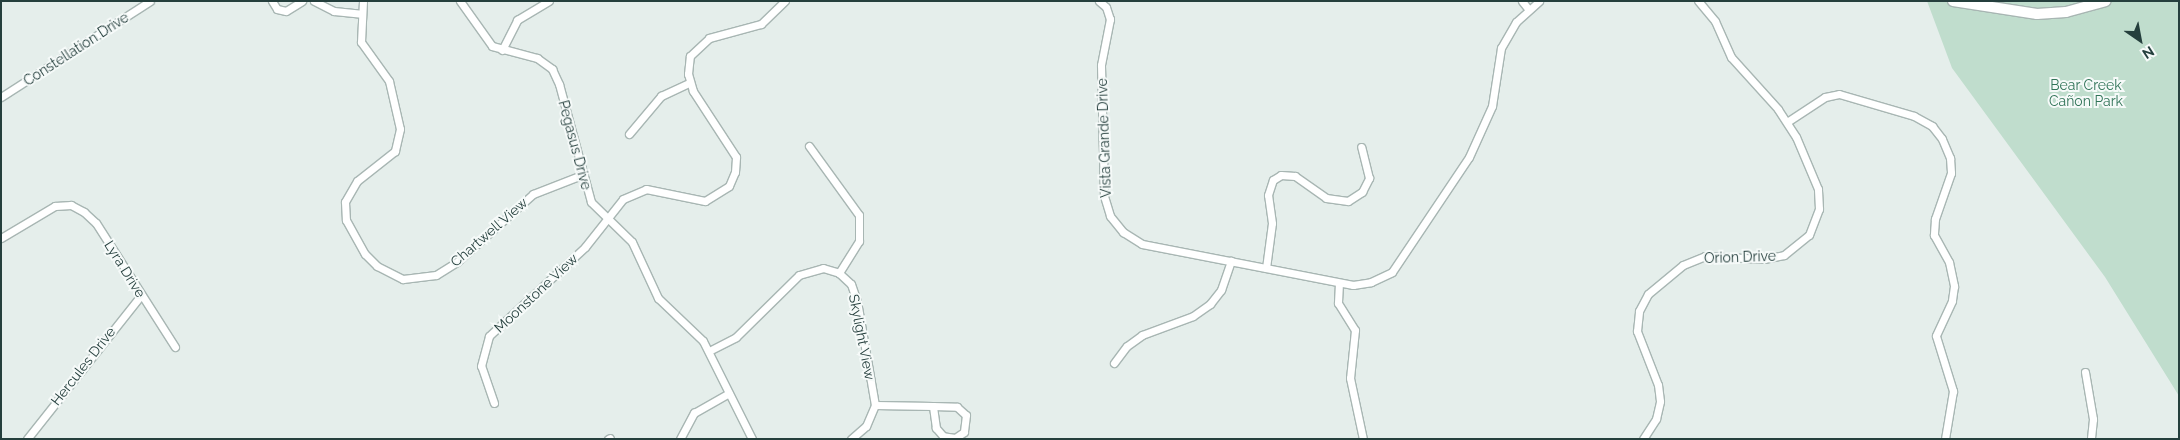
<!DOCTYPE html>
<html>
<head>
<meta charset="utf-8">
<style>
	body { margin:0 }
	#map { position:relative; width:2180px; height:440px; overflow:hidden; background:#e5eeeb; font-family:Raleway,sans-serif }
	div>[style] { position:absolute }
	.green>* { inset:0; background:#c0ddcd }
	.roads { filter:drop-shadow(1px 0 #a8b6b3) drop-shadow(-1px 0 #a8b6b3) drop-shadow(0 1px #a8b6b3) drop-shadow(0 -1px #a8b6b3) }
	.street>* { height:7px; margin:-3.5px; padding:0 3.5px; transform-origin:3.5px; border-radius:3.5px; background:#fff }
	.secondary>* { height:10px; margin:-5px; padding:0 5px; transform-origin:5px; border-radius:5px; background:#fff }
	span { translate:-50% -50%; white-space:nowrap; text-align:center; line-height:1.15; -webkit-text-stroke:4px #f6faf9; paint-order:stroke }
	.street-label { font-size:14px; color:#253f3d }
	.park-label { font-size:14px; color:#317458 }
	.frame { position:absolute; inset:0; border:2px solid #253f3d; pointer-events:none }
	.north { position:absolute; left:2115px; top:15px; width:50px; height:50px; -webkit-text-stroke:4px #f6faf9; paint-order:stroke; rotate:147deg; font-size:14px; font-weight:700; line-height:20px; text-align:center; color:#253f3d }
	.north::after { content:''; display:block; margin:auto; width:18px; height:22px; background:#253f3d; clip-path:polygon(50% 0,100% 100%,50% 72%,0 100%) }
</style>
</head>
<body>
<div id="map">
	<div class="green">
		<i style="clip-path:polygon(1927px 1px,2179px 1px,2179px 396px,2105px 277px,1952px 68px)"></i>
	</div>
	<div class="roads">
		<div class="street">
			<i style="left:272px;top:1px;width:9px;rotate:58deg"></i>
			<i style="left:277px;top:9px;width:9px;rotate:13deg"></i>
			<i style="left:286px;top:11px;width:19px;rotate:-32deg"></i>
			<i style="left:314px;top:1px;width:22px;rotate:27deg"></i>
			<i style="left:334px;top:11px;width:27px;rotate:6deg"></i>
			<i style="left:363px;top:1px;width:41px;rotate:92.8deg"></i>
			<i style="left:361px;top:42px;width:48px;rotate:54.3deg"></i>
			<i style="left:389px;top:81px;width:49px;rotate:77.1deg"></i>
			<i style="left:400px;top:129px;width:23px;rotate:103deg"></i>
			<i style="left:395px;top:151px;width:48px;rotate:141.7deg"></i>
			<i style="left:357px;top:181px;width:24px;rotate:120deg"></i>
			<i style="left:345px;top:202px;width:18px;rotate:87deg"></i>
			<i style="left:346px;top:220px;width:39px;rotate:61deg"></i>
			<i style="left:365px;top:254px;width:17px;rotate:45deg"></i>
			<i style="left:377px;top:266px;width:29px;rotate:27deg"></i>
			<i style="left:403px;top:279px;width:33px;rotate:-7deg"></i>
			<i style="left:436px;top:275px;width:25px;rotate:-32deg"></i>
			<i style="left:457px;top:262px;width:102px;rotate:-41.8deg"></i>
			<i style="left:533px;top:194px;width:53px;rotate:-21.2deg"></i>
			<i style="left:460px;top:1px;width:55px;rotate:54.6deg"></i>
			<i style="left:492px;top:46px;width:47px;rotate:14.9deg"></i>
			<i style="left:537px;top:58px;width:19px;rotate:36deg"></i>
			<i style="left:552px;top:69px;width:17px;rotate:65deg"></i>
			<i style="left:559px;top:84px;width:122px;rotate:74.8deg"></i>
			<i style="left:591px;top:202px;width:57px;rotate:44.3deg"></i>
			<i style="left:632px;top:242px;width:62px;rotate:65.1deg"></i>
			<i style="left:658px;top:298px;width:62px;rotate:43.7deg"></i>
			<i style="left:703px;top:341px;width:110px;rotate:63.4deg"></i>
			<i style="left:1099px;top:1px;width:9px;rotate:41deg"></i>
			<i style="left:1106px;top:7px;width:13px;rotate:72deg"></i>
			<i style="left:1110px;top:19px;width:47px;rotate:101.1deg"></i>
			<i style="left:1101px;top:65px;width:131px;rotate:88.7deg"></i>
			<i style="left:1104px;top:196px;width:21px;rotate:73deg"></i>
			<i style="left:1110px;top:216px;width:21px;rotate:51deg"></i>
			<i style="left:1123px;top:232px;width:22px;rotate:32deg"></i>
			<i style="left:1142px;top:244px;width:215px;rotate:11deg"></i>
			<i style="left:1353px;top:285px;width:18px;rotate:-9deg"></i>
			<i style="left:1371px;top:282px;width:23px;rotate:-25deg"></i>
			<i style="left:1392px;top:272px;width:138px;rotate:-56.2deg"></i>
			<i style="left:1469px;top:157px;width:56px;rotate:-65.7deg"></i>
			<i style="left:1492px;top:106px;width:59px;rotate:-81.2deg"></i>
			<i style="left:1501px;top:48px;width:30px;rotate:-60deg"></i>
			<i style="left:1516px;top:22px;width:31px;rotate:-42deg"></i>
			<i style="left:1522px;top:1px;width:11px;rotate:52deg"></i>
			<i style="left:502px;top:50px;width:34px;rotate:-63deg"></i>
			<i style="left:517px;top:20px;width:37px;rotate:-31deg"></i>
			<i style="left:1px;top:97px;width:177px;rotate:-32.8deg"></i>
			<i style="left:1787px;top:122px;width:45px;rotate:-33.3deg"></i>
			<i style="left:1825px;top:97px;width:14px;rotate:-12deg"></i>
			<i style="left:1839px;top:94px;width:78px;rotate:16.3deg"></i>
			<i style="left:1914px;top:116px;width:21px;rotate:29deg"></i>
			<i style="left:1932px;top:126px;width:16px;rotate:52deg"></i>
			<i style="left:1942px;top:139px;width:21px;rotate:67deg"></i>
			<i style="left:1950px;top:158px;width:15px;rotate:86deg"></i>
			<i style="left:1951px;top:173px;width:49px;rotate:109.2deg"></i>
			<i style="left:1935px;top:219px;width:16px;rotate:94deg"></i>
			<i style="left:1934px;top:235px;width:31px;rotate:61deg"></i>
			<i style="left:1949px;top:262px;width:25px;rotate:78deg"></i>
			<i style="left:1954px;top:286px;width:15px;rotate:98deg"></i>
			<i style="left:1952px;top:301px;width:38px;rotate:115deg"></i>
			<i style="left:1936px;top:336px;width:58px;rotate:72.8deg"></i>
			<i style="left:1953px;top:391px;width:49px;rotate:99.5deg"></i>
			<i style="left:629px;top:134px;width:50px;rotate:-49.9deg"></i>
			<i style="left:661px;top:96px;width:31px;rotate:-25deg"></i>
			<i style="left:809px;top:146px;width:85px;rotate:54.1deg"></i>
			<i style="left:859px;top:215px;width:26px;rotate:90deg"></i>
			<i style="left:859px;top:241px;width:38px;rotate:122deg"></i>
			<i style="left:1px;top:238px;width:63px;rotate:-30.7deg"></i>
			<i style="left:55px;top:206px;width:16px;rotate:-4deg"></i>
			<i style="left:71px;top:205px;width:15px;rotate:28deg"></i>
			<i style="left:84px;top:212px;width:16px;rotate:43deg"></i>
			<i style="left:96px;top:223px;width:147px;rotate:57.5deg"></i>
			<i style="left:1266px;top:268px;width:45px;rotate:-82.4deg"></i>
			<i style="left:1272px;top:223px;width:28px;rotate:-98deg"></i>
			<i style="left:1268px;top:195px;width:16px;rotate:-72deg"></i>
			<i style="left:1273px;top:180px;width:9px;rotate:-32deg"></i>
			<i style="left:1281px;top:175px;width:14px;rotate:4deg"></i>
			<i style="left:1295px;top:176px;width:38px;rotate:35deg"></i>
			<i style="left:1326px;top:198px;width:22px;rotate:8deg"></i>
			<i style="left:1348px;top:201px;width:17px;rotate:-33deg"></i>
			<i style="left:1362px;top:192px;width:16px;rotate:-63deg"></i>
			<i style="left:1369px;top:178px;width:32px;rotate:-104deg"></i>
			<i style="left:1339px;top:283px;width:20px;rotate:93deg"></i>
			<i style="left:1338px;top:303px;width:32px;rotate:58deg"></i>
			<i style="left:1355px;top:330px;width:48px;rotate:95.9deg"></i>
			<i style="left:1350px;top:378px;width:62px;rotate:78deg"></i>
			<i style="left:709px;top:351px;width:30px;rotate:-27deg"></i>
			<i style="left:736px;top:337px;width:88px;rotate:-44.5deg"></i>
			<i style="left:799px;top:275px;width:25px;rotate:-16deg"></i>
			<i style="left:823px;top:268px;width:17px;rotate:17deg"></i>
			<i style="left:839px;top:273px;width:16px;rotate:43deg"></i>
			<i style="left:851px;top:284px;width:18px;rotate:71deg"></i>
			<i style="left:857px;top:301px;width:106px;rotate:80.2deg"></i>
			<i style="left:875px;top:405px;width:23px;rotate:113deg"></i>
			<i style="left:866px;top:426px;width:20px;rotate:139deg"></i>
			<i style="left:1114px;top:363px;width:21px;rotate:-53deg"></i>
			<i style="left:1127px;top:346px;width:19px;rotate:-36deg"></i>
			<i style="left:1142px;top:335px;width:54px;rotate:-20.4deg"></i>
			<i style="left:1193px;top:316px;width:21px;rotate:-35deg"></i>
			<i style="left:1210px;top:304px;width:18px;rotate:-52deg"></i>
			<i style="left:1221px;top:290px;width:31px;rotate:-71deg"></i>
			<i style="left:2085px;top:372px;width:48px;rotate:80.3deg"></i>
			<i style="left:2093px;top:419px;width:20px;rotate:96deg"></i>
			<i style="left:494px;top:403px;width:39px;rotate:-109deg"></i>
			<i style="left:481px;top:366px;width:31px;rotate:-75deg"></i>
			<i style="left:489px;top:336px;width:131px;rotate:-42.8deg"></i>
			<i style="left:585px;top:247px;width:61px;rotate:-51.6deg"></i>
			<i style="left:623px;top:199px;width:25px;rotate:-23deg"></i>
			<i style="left:646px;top:189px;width:60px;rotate:11.5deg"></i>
			<i style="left:705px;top:201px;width:28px;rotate:-32deg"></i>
			<i style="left:729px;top:186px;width:15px;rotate:-67deg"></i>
			<i style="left:735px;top:172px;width:15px;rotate:-86deg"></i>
			<i style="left:736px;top:157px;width:79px;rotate:-123.1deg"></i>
			<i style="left:693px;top:91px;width:18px;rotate:-106deg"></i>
			<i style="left:688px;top:74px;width:18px;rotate:-84deg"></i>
			<i style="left:690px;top:56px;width:26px;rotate:-43deg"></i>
			<i style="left:709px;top:38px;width:54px;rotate:-15.1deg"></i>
			<i style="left:761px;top:24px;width:33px;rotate:-44deg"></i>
			<i style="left:875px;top:405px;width:58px;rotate:1deg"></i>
			<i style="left:933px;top:406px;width:24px;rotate:2deg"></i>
			<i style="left:957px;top:407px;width:12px;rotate:42deg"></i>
			<i style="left:966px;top:415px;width:17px;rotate:97deg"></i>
			<i style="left:964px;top:432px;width:11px;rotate:146deg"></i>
			<i style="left:955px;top:438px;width:12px;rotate:-171deg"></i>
			<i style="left:943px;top:436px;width:11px;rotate:-131deg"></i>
			<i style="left:936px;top:428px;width:22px;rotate:-98deg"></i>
			<i style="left:27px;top:439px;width:184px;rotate:-51.6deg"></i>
			<i style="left:608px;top:439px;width:2px;rotate:-27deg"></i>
			<i style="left:680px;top:439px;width:30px;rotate:-62deg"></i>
			<i style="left:694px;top:413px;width:40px;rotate:-29.7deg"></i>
			<i style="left:1643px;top:439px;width:24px;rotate:-57deg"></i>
			<i style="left:1656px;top:419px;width:18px;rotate:-77deg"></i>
			<i style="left:1660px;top:401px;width:16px;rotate:-97deg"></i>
			<i style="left:1658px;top:385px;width:58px;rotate:-111.3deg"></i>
			<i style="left:1637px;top:331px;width:20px;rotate:-84deg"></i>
			<i style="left:1639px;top:311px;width:19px;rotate:-62deg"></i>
			<i style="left:1648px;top:294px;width:45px;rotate:-39.6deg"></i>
			<i style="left:1683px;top:265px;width:24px;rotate:-22deg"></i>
			<i style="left:1705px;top:256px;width:59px;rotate:2.9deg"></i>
			<i style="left:1764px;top:259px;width:20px;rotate:-11deg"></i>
			<i style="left:1784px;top:255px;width:32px;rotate:-39deg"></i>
			<i style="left:1809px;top:235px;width:28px;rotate:-69deg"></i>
			<i style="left:1819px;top:209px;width:20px;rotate:-93deg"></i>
			<i style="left:1818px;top:189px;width:56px;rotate:-112.9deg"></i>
			<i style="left:1796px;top:137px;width:33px;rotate:-123deg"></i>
			<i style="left:1778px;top:109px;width:70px;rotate:-132.1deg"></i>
			<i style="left:1731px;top:57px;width:39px;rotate:-114deg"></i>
			<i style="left:1715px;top:21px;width:26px;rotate:-130deg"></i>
		</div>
		<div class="secondary">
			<i style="left:1953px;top:1px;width:85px;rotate:8.8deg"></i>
			<i style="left:2037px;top:14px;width:29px;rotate:-4deg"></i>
			<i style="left:2066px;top:12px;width:41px;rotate:-15.4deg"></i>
		</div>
	</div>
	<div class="street-label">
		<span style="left:76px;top:49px;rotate:-33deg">Constellation Drive</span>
		<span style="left:1104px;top:138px;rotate:-92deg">Vista Grande Drive</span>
		<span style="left:575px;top:145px;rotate:75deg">Pegasus Drive</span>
		<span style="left:489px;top:232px;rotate:-41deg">Chartwell View</span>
		<span style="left:1740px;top:257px;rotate:-2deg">Orion Drive</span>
		<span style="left:125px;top:269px;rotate:58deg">Lyra Drive</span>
		<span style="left:536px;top:293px;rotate:-43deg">Moonstone View</span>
		<span style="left:862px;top:337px;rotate:79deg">Skylight View</span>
		<span style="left:83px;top:366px;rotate:-52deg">Hercules Drive</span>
	</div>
	<div class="park-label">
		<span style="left:2086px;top:93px">Bear Creek<br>Cañon Park</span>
	</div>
	<div class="frame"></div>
	<div class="north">N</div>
</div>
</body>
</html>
